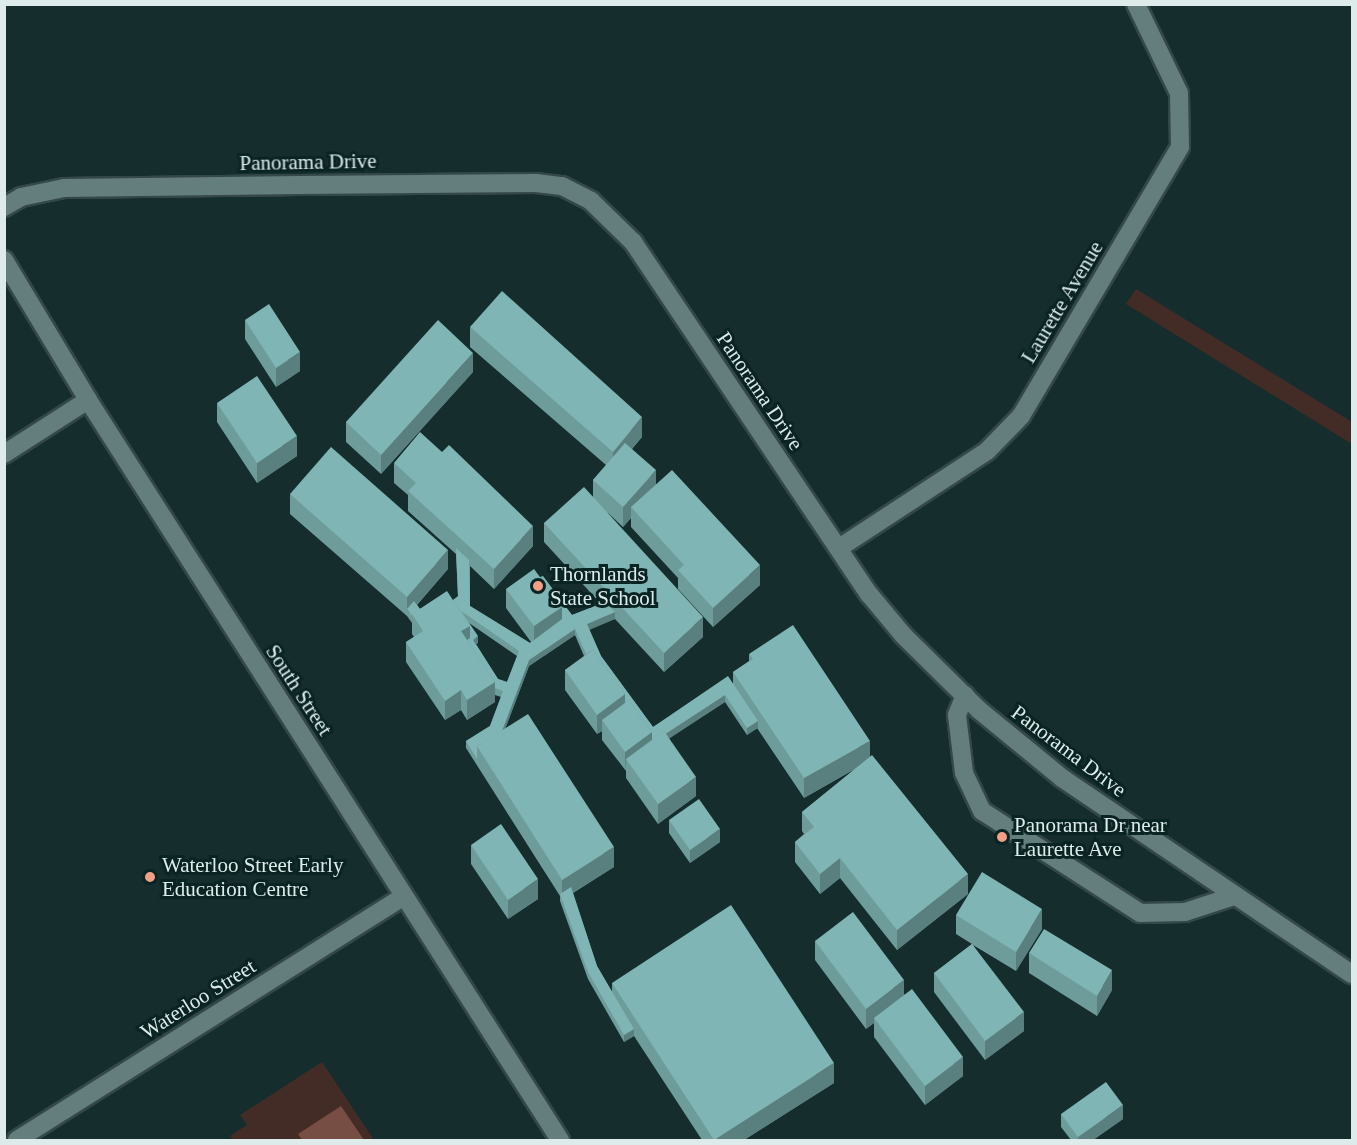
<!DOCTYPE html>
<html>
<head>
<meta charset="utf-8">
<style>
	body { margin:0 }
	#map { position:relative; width:1357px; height:1145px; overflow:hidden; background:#152d2d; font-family:Georgia,serif }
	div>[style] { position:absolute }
	.green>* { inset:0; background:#442c26 }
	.water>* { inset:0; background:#764e43 }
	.roads { filter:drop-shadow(2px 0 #354848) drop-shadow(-2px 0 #354848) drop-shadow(0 2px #354848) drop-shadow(0 -2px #354848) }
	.service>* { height:18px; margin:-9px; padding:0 9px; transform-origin:9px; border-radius:9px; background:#647e7d }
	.minor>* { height:18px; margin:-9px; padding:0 9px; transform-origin:9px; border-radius:9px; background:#647e7d }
	.tertiary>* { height:18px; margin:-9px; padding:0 9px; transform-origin:9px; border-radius:9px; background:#647e7d }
	.wall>* { inset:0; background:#6d9c9b }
	.shaded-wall>* { inset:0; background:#597f7e }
	.building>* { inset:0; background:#7fb5b4 }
	.dots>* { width:16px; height:16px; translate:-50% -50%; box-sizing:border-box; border:3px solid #0a2323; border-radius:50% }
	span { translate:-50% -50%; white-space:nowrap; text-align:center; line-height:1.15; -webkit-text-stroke:6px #0a2323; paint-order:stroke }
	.street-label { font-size:21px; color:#ddebeb }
	.poi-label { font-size:21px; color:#ddebeb }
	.left { translate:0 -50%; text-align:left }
	.frame { position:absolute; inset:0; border:6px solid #ddebeb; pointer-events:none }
</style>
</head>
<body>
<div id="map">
	<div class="green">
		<i style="clip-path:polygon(1136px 289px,1352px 422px,1352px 444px,1126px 304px)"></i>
		<i style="clip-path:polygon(322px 1062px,374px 1140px,233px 1140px,230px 1136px,247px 1125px,240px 1115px)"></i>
	</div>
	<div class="water">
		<i style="clip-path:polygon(341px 1106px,364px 1140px,302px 1140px,298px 1134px)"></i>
	</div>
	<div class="roads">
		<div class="service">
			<i style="left:965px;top:695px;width:22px;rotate:112deg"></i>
			<i style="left:957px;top:715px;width:58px;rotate:83.1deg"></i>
			<i style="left:964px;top:773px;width:42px;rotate:64.7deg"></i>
			<i style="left:982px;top:811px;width:188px;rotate:32.8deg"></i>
			<i style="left:1140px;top:913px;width:45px;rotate:-1.3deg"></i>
			<i style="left:1185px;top:912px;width:52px;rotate:-18.1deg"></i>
		</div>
		<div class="minor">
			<i style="left:4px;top:454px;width:100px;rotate:-32.7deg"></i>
			<i style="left:839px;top:548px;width:177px;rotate:-33.2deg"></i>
			<i style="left:987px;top:451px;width:49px;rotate:-45.8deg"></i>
			<i style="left:1021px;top:416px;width:312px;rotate:-59.4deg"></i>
			<i style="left:1180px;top:147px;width:54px;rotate:-91.1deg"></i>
			<i style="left:1179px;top:93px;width:99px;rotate:-115.8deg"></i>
			<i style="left:17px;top:1140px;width:457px;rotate:-32.2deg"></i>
		</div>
		<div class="tertiary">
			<i style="left:4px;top:207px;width:20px;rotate:-30deg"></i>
			<i style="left:21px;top:197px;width:44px;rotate:-11.8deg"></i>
			<i style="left:64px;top:188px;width:236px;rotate:-0.7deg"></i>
			<i style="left:300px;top:185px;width:236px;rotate:-0.5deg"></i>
			<i style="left:536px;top:183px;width:26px;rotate:7deg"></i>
			<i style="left:562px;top:186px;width:33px;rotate:27deg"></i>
			<i style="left:591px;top:201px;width:59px;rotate:44.3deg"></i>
			<i style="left:633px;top:242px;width:424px;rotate:56.2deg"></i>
			<i style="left:869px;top:594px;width:53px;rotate:50.3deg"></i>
			<i style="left:903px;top:635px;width:107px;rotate:44.6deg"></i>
			<i style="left:979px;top:710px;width:107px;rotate:39.3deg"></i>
			<i style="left:1062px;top:778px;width:350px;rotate:34.1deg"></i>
			<i style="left:4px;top:260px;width:163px;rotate:59deg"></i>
			<i style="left:88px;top:400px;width:878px;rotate:57.47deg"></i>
		</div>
	</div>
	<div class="wall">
		<i style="clip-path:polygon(245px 320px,300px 371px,276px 387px,245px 339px)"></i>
		<i style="clip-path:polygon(evenodd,470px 327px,642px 437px,632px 449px,656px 484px,760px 585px,713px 627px,678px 589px,678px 578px,631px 527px,631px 518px,623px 527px,607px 512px,703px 637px,664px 672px,615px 619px,589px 629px,601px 656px,653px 727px,733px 684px,733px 672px,749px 661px,749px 654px,870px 757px,968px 894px,897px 950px,840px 878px,820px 894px,795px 862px,795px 842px,804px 834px,802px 831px,802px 812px,855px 769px,804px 798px,757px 728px,747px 735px,725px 702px,669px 738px,696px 796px,658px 824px,626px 778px,626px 771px,602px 740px,602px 731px,597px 734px,565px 690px,565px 670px,584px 656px,575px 635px,529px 666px,505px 729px,614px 867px,573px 893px,597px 966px,612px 992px,612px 983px,834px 1083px,744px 1140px,702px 1140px,634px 1036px,624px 1042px,588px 979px,560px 901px,560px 896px,466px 748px,466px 741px,490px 726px,501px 697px,495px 695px,495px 702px,467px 720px,461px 710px,445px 720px,406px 662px,406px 642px,414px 637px,412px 634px,412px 623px,407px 616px,290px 514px,290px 494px,448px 569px,417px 605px,420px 609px,453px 600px,458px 597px,456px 554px,408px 511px,408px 495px,394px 483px,394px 463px,533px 546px,494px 589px,470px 566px,470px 606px,530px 643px,531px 642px,506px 608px,506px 589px,540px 577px,572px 615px,601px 604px,544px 542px,544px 523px,593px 497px,593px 480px,606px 465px,470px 347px,470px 327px,469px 623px,517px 656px,507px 682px,498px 679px,476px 644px,478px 643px,469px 623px)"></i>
		<i style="clip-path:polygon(473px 372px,381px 474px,346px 442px,346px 422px)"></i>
		<i style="clip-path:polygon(217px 403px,297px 456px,257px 483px,217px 422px)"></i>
		<i style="clip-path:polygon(669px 820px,720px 842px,690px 863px,669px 833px)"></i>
		<i style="clip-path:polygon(471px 845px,538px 899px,508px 919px,471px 864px)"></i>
		<i style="clip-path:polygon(956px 915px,1042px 929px,1016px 971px,973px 945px,1024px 1031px,985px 1060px,934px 992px,934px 973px,972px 944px,956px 934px)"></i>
		<i style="clip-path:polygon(815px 941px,904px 994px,963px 1076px,925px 1105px,874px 1037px,874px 1023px,866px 1029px,815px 960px)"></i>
		<i style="clip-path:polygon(1029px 953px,1112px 990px,1097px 1016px,1029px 973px)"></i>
		<i style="clip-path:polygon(1061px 1114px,1123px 1119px,1093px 1140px,1071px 1140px,1061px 1127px)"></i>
	</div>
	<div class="shaded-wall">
		<i style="clip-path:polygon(300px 352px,300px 371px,276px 387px,276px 368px)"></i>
		<i style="clip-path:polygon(473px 353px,473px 372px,381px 474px,381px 455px)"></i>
		<i style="clip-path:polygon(642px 417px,642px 437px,613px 471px,613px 452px)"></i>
		<i style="clip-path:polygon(297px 436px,297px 456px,257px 483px,257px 463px)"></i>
		<i style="clip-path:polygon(656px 470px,656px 489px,631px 507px,631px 518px,623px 527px,623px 507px)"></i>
		<i style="clip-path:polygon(533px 526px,533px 546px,494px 589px,494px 569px)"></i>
		<i style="clip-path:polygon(448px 550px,448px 569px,409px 613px,407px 609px,407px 597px)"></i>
		<i style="clip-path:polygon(760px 565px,760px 585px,713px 627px,713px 608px)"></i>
		<i style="clip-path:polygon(562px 607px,562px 626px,534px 646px,534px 626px)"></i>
		<i style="clip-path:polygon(615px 612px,615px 619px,587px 631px,587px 624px)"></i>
		<i style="clip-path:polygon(703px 617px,703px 637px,664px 672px,664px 653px)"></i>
		<i style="clip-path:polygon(470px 626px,470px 645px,461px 631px)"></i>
		<i style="clip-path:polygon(575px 629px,575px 635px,529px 666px,501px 740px,501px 733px,529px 660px)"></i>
		<i style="clip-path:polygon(478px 636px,478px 643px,473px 646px,473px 640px)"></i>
		<i style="clip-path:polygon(495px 682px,495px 702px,467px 720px,467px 700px)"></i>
		<i style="clip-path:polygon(461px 690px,461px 710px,445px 720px,445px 701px)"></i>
		<i style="clip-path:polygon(625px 694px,625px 714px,602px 720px,602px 731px,597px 734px,597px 715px)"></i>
		<i style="clip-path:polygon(725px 695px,725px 702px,661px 744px,661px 737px)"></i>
		<i style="clip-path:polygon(758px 721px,758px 728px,747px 735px,747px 728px)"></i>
		<i style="clip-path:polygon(652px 732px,652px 751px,626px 759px,625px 771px,625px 752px)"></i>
		<i style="clip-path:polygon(870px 741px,870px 760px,804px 798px,804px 778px)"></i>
		<i style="clip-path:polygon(696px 777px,696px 796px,658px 824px,658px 804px)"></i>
		<i style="clip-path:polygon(720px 829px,720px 842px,690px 863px,690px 850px)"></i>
		<i style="clip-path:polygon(614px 847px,614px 867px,562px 899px,562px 880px)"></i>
		<i style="clip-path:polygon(840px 858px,840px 878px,820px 894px,820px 874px)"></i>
		<i style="clip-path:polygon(968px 874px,968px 894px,897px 950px,897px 930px)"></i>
		<i style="clip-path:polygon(538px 879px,538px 899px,508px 919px,508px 900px)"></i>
		<i style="clip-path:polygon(1042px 909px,1042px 929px,1016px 971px,1016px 952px)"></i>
		<i style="clip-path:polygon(1112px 970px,1112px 990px,1097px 1016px,1097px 996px)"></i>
		<i style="clip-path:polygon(904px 980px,904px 999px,874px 1018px,874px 1023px,866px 1029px,866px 1009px)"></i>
		<i style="clip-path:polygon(1024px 1012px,1024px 1031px,985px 1060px,985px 1041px)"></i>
		<i style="clip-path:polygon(634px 1029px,634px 1036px,624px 1042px,624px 1035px)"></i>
		<i style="clip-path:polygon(963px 1057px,963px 1076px,925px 1105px,925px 1086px)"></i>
		<i style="clip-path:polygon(834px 1063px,834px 1083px,744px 1140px,714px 1140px)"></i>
		<i style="clip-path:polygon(1123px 1105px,1123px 1119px,1093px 1140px,1078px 1140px,1078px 1137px)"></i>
	</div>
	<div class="building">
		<i style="clip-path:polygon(502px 291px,642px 417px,613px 452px,470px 327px)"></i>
		<i style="clip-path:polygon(269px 304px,300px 352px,276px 368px,245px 320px)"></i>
		<i style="clip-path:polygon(438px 320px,473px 353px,381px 455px,346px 422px)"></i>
		<i style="clip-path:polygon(257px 376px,297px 436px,257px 463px,217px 403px)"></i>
		<i style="clip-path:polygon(420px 432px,442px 452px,449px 445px,533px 526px,494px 569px,408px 491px,416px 483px,394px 463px)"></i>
		<i style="clip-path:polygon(625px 443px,656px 470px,623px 507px,593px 480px)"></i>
		<i style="clip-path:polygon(331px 447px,448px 550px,407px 597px,290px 494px)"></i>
		<i style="clip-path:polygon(672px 470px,760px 565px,713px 608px,678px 570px,684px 565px,631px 507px)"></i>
		<i style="clip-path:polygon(584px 487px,703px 617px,664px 653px,544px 523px)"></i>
		<i style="clip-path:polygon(evenodd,456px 548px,469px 560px,470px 606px,530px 643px,562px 619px,562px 607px,540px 577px,543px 576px,572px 615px,605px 602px,615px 612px,587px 624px,601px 656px,653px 727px,728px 676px,758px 721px,747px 728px,725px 695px,665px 734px,664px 731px,652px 740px,652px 732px,629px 700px,625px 703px,625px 694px,593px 650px,586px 654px,575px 629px,529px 660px,502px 731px,477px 746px,477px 759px,466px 741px,490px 726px,503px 691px,495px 688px,495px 682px,467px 640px,470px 638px,470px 626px,453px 600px,458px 596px,456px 548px,461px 611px,519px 651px,507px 682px,498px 679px,473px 640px,478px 636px,461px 611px)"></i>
		<i style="clip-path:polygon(534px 569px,562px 607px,534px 626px,506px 589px)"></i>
		<i style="clip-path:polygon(447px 591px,470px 626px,461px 631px,495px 682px,467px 700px,461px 690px,445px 701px,406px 642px,423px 631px,412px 614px)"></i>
		<i style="clip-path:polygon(414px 601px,420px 609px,412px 614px,412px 616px,407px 609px)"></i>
		<i style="clip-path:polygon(793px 625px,870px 741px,804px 778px,733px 672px,753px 659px,749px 654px)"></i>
		<i style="clip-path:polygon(593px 650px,625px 694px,597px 715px,565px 670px)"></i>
		<i style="clip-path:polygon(629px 700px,652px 732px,625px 752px,602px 720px)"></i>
		<i style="clip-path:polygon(528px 714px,614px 847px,562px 880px,477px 746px)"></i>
		<i style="clip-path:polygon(664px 731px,696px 777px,658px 804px,626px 759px)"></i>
		<i style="clip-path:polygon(872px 755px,968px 874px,897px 930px,840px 858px,820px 874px,795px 842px,814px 827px,802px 812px)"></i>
		<i style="clip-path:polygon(699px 799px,720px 829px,690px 850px,669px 820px)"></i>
		<i style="clip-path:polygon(501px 824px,538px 879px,508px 900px,471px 845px)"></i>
		<i style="clip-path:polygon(982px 872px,1042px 909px,1016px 952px,956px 915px)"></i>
		<i style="clip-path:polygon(571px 887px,597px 966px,634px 1029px,624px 1035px,588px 972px,560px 894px)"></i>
		<i style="clip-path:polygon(731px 905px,834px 1063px,714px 1140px,612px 983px)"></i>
		<i style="clip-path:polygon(853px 912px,904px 980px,866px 1009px,815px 941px)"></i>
		<i style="clip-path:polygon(1044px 929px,1112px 970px,1097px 996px,1029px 953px)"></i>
		<i style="clip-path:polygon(972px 944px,1024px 1012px,985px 1041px,934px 973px)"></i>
		<i style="clip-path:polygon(912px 989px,963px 1057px,925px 1086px,874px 1018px)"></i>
		<i style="clip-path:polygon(1106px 1082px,1123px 1105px,1078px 1137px,1061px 1114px)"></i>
	</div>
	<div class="dots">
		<i style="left:538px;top:586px;background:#f49e87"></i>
		<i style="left:1002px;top:837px;background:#f49e87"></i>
		<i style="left:150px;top:877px;background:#f49e87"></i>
	</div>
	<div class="street-label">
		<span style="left:308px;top:162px;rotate:-1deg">Panorama Drive</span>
		<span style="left:1062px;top:302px;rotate:-59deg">Laurette Avenue</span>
		<span style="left:760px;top:391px;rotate:56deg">Panorama Drive</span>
		<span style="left:299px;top:690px;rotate:57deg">South Street</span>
		<span style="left:1069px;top:751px;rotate:37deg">Panorama Drive</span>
		<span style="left:198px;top:999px;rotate:-32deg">Waterloo Street</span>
	</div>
	<div class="poi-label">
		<span class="left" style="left:550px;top:586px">Thornlands<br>State School</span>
		<span class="left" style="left:1014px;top:837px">Panorama Dr near<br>Laurette Ave</span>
		<span class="left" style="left:162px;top:877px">Waterloo Street Early<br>Education Centre</span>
	</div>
	<div class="frame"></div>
</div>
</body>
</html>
